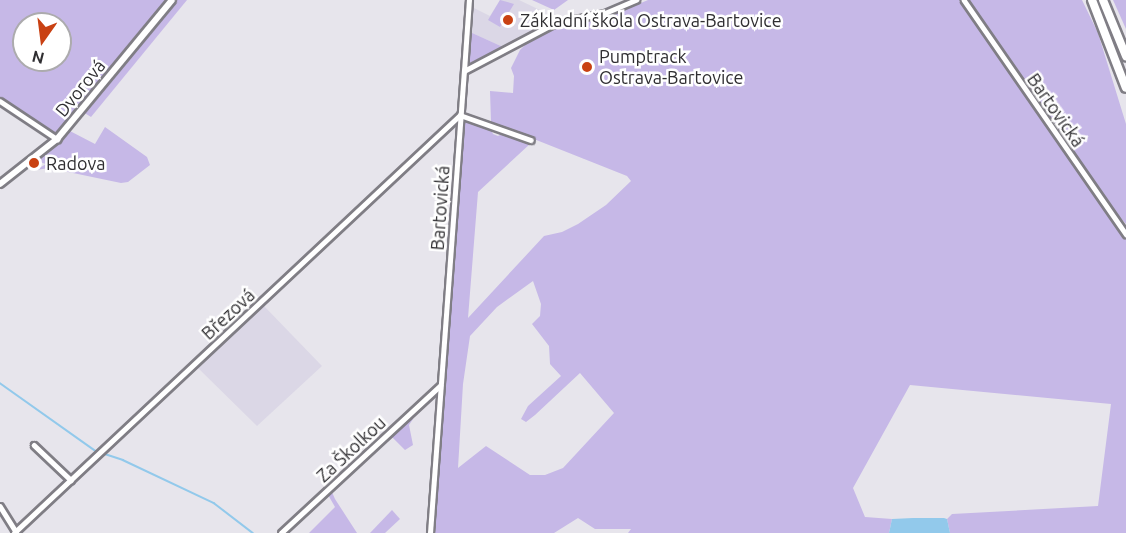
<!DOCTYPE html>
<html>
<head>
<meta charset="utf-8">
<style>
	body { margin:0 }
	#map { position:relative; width:1126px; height:533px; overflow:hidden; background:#e7e5ec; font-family:Ubuntu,sans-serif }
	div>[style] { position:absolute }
	.built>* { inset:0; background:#dbd7e6 }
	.green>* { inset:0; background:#c6b8e7 }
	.water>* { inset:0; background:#92c9eb }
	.stream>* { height:1.5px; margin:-0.75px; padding:0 0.75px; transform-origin:0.75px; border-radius:0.75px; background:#92c9eb }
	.roads { filter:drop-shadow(2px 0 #807e85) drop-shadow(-2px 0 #807e85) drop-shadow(0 2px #807e85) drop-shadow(0 -2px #807e85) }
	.street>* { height:4.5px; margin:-2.25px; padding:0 2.25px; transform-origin:2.25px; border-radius:2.25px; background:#fff }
	.secondary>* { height:6px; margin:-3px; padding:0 3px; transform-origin:3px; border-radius:3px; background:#fff }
	.highway>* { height:8px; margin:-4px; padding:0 4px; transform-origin:4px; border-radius:4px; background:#fff }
	.dots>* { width:16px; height:16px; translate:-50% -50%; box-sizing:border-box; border:3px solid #fff; border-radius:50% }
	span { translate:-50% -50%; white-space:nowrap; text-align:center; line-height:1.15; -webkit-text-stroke:5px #fff; paint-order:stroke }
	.poi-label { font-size:18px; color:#2f2e31 }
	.left { translate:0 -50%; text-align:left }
	.street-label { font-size:18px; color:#2f2e31 }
	.north { position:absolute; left:12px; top:12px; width:60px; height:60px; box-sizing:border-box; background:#fff; border:2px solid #acabad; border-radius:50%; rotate:194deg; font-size:16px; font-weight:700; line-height:24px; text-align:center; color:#2f2e31 }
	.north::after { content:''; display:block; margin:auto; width:21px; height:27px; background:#c94113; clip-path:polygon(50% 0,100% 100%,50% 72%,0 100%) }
</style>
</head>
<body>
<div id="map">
	<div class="built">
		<i style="clip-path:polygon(500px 0,519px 0,544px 12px,546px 24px,503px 47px,470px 32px,472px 7px,490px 16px)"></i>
		<i style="clip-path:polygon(264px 306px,322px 366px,257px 426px,198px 368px)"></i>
	</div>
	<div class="green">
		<i style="clip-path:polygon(evenodd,0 0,168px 0,56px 136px,0 99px,0 0,24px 24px,60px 24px,60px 60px,24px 60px,24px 24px)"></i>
		<i style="clip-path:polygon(175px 0,187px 0,91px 117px,83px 112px)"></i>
		<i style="clip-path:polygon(500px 0,514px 4px,500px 27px,488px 20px)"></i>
		<i style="clip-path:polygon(532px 0,568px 0,554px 10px)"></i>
		<i style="clip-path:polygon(evenodd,648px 0,1082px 0,1098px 33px,1126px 124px,1126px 224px,1116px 213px,1026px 82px,1021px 87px,1126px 234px,1126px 533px,950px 533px,947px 519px,952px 514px,1098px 506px,1111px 404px,910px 385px,853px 488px,865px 517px,892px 519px,889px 533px,628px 533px,631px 529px,595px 529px,578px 518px,554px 533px,434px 533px,464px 118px,490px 127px,493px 134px,498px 136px,504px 133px,531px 143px,478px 192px,468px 318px,544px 236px,562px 232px,578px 224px,606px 205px,631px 181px,627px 176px,491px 122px,490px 91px,513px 93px,514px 76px,511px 68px,520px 50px,528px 42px,559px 27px,606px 18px,648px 0,533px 281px,541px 304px,540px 316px,532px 324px,549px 346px,550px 364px,561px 376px,528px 406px,521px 419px,526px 422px,535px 415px,580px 373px,614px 413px,563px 468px,545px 475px,530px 475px,486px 446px,458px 468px,463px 384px,470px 336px,497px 307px,533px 281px)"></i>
		<i style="clip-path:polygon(1113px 0,1126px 0,1126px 29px)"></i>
		<i style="clip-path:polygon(470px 32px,503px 47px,470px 63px,468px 60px)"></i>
		<i style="clip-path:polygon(105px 127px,147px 157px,150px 165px,128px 182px,121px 183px,49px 168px,36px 170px,46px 164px,36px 161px,68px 130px,95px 144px)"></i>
		<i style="clip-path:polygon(411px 415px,413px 419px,409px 425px,413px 445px,405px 450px,390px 435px)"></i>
		<i style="clip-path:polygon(331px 490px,335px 499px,357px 533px,309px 533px,335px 507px,327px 493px)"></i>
		<i style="clip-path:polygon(392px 510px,400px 519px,385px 533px,370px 533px)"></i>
	</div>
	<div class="water">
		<i style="clip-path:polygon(913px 518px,944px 518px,947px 519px,950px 533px,889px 533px,892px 519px)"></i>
	</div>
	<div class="stream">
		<i style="left:0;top:383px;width:119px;rotate:35.4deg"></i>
		<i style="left:102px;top:453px;width:22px;rotate:18deg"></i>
		<i style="left:123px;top:460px;width:101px;rotate:25.3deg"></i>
		<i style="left:214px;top:503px;width:49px;rotate:37.6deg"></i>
	</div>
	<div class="roads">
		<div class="street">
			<i style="left:964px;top:0;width:285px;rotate:55.3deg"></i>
			<i style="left:464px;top:71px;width:71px;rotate:-86deg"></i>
			<i style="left:0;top:101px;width:69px;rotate:33.7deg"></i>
			<i style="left:34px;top:445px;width:51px;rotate:43.4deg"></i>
			<i style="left:0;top:506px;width:31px;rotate:58deg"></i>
			<i style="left:14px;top:533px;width:611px;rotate:-43.14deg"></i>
			<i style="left:460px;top:115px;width:75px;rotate:19.4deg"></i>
			<i style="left:281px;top:533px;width:217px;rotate:-42.8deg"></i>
			<i style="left:430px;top:533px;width:463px;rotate:-85.8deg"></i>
			<i style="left:464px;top:71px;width:103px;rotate:-27.8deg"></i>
			<i style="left:555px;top:23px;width:51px;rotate:-11.3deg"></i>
			<i style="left:605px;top:13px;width:34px;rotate:-23deg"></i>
		</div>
		<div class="secondary">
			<i style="left:0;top:184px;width:73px;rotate:-38.3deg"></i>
			<i style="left:57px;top:139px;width:180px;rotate:-50.4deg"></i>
		</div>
		<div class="highway">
			<i style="left:1092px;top:0;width:94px;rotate:68.9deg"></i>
			<i style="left:1103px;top:0;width:61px;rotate:67.7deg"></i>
		</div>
	</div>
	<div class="dots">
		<i style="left:508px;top:20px;background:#c94113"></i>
		<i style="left:587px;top:67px;background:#c94113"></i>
		<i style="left:34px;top:163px;background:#c94113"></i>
	</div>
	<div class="poi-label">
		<span class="left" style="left:520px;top:20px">Základní škola Ostrava-Bartovice</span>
		<span class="left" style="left:599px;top:67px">Pumptrack<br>Ostrava-Bartovice</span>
		<span class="left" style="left:46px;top:163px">Radova</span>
	</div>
	<div class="street-label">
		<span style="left:80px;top:88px;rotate:-51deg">Dvorová</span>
		<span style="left:1056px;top:110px;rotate:55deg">Bartovická</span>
		<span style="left:440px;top:208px;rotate:-86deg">Bartovická</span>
		<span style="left:228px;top:314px;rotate:-43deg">Březová</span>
		<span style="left:351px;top:449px;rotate:-43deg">Za Školkou</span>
	</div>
	<div class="north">N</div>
</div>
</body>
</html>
